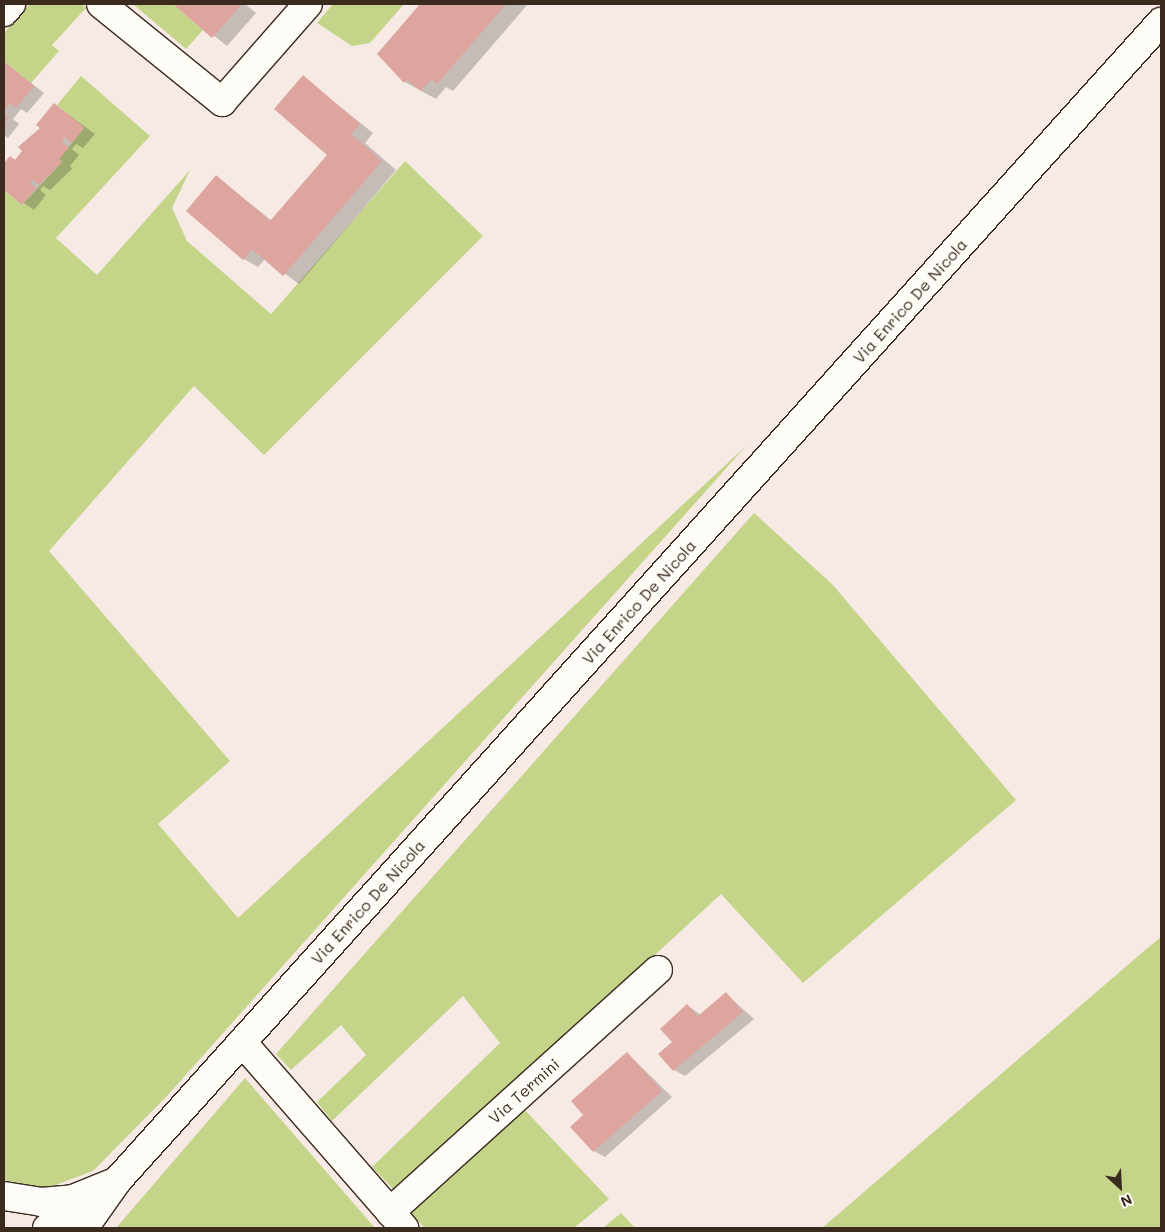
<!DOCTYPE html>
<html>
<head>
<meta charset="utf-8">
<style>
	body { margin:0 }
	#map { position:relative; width:1165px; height:1232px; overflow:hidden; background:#f7eae5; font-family:Mali,sans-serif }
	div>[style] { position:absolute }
	.green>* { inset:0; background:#c4d58a }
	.shadow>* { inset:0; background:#0003 }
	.building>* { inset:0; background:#dea49e }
	.roads { filter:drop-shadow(1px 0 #3b2a1e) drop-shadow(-1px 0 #3b2a1e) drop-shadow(0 1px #3b2a1e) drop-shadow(0 -1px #3b2a1e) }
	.minor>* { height:28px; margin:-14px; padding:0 14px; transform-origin:14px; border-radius:14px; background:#fdfcf7 }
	span { translate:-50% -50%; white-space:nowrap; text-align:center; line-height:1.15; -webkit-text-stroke:5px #fdfcf7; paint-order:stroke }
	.street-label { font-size:16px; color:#3b2a1e }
	.frame { position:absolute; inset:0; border:5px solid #3b2a1e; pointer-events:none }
	.north { position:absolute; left:1095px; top:1162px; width:50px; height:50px; -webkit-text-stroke:4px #fdfcf7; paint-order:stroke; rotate:155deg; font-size:14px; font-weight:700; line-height:20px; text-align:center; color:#3b2a1e }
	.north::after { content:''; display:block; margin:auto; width:18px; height:22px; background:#3b2a1e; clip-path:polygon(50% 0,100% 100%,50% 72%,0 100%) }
</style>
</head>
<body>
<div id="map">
	<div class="green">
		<i style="clip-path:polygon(30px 4px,82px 4px,86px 8px,52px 45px,59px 51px,31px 83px,4px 61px,4px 33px)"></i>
		<i style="clip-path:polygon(133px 4px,173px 4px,203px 30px,186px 49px)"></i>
		<i style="clip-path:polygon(333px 4px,404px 4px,370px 43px,352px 46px,317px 23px)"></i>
		<i style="clip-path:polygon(81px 76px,150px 136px,56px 238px,97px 275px,190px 170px,172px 208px,187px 241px,271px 314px,405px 161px,483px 236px,264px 455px,194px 386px,49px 551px,230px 761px,158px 824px,238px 918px,746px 446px,167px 1096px,93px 1171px,45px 1189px,4px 1180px,4px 190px,22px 205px,62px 162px,59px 159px,84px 128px,57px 105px)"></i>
		<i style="clip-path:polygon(754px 513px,832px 584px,1016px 800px,803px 983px,721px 894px,397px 1193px,372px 1167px,500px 1043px,463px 996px,332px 1121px,317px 1102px,366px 1055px,341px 1025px,291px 1070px,276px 1054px)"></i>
		<i style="clip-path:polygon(1161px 937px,1161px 1228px,822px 1228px,1144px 951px)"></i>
		<i style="clip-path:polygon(245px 1078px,375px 1228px,116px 1228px)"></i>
		<i style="clip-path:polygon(522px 1107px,609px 1199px,574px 1228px,425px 1228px,408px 1211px)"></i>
		<i style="clip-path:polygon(621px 1213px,635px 1228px,603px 1228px)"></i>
	</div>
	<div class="shadow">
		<i style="clip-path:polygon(174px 4px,245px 4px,256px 13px,227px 46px)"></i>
		<i style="clip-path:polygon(422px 4px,528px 4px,453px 91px,446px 87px,436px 99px,405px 82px,379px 54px)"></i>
		<i style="clip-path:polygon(4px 62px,44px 93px,27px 113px,21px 109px,13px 119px,19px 124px,8px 138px,4px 135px)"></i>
		<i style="clip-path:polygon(303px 77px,373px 133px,365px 143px,396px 170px,299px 284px,265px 259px,258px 267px,244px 259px,217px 177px,272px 221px,329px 155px)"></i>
		<i style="clip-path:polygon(54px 104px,95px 134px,83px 148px,76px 144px,72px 149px,79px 155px,70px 166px,72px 169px,50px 190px,43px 186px,40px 190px,46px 195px,34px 210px,4px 189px,4px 165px,10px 157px,16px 160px,24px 151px,20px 147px,42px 128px)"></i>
		<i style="clip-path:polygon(726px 994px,754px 1019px,685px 1076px,674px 1070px,660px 1055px,674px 1042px,688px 1006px,701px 1015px)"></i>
		<i style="clip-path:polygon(627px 1053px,672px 1097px,605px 1157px,594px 1151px,585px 1115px)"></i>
	</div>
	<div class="building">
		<i style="clip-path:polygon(173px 4px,242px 4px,212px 38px)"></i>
		<i style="clip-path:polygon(420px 4px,506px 4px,437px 84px,432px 79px,421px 91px,407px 80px,404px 83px,377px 54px)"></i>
		<i style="clip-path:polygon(4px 61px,34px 86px,16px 108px,10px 103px,4px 111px)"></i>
		<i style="clip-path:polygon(303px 75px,360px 124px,351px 134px,382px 161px,283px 276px,252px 249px,243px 260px,186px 211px,216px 175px,270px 221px,327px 155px,274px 109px)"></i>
		<i style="clip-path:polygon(54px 103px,84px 127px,72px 143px,65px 137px,62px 142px,69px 148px,59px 159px,62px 162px,39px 185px,33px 180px,30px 183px,36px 188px,22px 205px,4px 190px,4px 163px,10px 156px,15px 160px,22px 151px,18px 147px,40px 128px,36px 125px)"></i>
		<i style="clip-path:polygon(4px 113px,9px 117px,4px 124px)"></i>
		<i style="clip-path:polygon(726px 992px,743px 1012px,673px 1071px,658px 1054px,672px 1042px,660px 1029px,687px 1004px,698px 1016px)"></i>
		<i style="clip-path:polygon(627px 1052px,662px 1091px,593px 1152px,570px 1127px,583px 1115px,571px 1101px)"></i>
	</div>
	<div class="roads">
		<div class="minor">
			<i style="left:101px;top:4px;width:156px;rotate:39deg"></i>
			<i style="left:222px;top:102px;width:130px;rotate:-48.7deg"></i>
			<i style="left:4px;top:12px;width:11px;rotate:-49deg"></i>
			<i style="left:242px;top:1042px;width:247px;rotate:48.9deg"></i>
			<i style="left:4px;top:1196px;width:37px;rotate:9deg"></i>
			<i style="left:41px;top:1202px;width:32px;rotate:-5deg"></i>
			<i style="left:73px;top:1199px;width:48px;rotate:-22.2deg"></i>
			<i style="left:390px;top:1212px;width:361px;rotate:-42.1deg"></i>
			<i style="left:47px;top:1228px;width:52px;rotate:-31deg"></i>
			<i style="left:84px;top:1228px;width:57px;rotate:-54.9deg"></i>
			<i style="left:117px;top:1181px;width:1560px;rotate:-47.99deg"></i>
		</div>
	</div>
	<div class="street-label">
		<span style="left:910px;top:301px;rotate:-48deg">Via Enrico De Nicola</span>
		<span style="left:639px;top:602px;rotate:-48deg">Via Enrico De Nicola</span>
		<span style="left:368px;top:902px;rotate:-48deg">Via Enrico De Nicola</span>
		<span style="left:524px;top:1091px;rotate:-42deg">Via Termini</span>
	</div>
	<div class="frame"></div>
	<div class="north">N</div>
</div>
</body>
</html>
